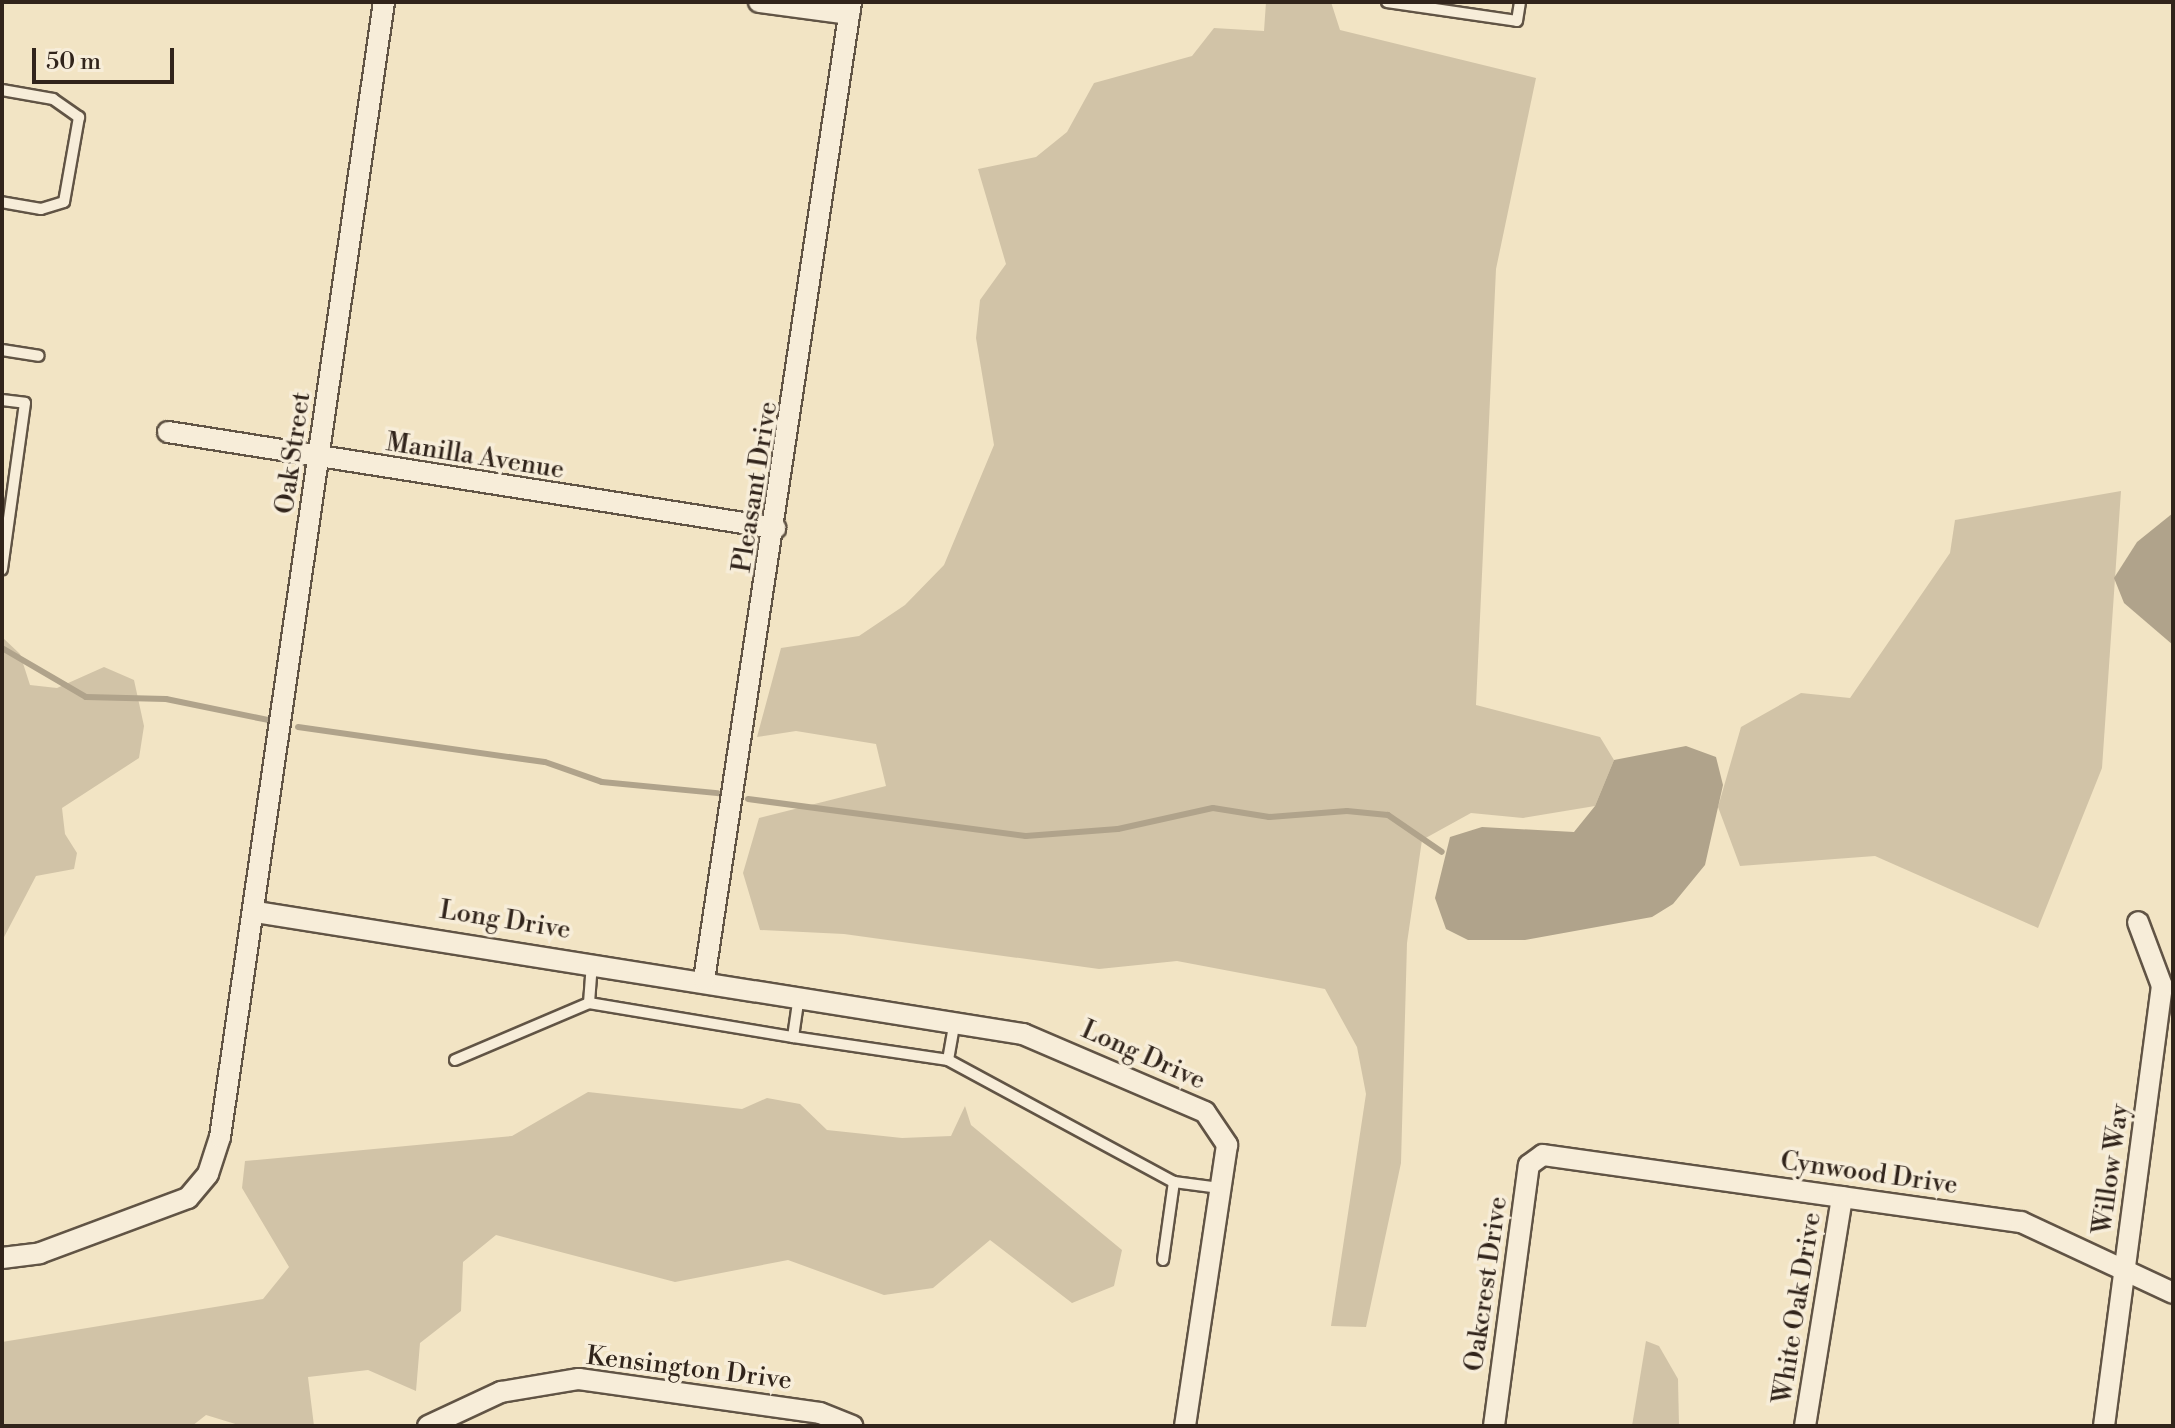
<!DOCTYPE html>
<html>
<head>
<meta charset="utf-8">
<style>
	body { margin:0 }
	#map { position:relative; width:2175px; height:1428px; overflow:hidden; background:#f2e4c4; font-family:"Libre Bodoni",serif }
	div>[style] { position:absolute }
	.green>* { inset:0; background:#d1c3a7 }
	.water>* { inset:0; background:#b0a38b }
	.stream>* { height:6px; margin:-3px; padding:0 3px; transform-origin:3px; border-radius:3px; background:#b0a38b }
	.roads { filter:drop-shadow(2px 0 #615445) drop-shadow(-2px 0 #615445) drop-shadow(0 2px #615445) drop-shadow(0 -2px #615445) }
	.lane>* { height:10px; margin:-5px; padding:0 5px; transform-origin:5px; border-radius:5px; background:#f7edd9 }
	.street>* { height:20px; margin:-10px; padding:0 10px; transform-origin:10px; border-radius:10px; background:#f7edd9 }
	span { translate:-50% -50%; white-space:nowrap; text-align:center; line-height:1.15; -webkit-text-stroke:7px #f7edd9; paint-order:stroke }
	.street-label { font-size:26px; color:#31241b }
	.frame { position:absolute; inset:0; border:4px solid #31241b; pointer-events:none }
	.scale { position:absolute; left:32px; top:48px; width:142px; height:36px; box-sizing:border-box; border:4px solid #31241b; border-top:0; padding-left:10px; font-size:24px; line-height:28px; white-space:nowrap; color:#31241b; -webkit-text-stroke:6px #f7edd9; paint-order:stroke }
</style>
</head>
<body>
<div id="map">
	<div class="green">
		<i style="clip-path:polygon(1266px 2px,1331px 2px,1340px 30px,1536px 78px,1496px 269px,1476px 705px,1600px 737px,1614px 760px,1595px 806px,1523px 818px,1471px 813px,1422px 840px,1407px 943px,1401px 1163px,1366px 1327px,1331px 1326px,1366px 1094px,1357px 1047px,1325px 989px,1177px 961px,1099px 969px,844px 934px,760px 930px,743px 873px,759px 818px,886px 786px,876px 744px,796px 731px,757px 737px,781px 648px,859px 636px,905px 605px,944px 565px,994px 445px,976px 338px,980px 300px,1006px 264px,978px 169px,1036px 157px,1067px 132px,1094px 83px,1192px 56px,1214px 28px,1264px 31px)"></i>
		<i style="clip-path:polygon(2121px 491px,2102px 768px,2038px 928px,1875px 856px,1740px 866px,1718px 807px,1741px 727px,1801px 693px,1850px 698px,1950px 553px,1955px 520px)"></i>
		<i style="clip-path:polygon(2px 637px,20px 654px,30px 685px,57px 688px,104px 667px,134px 680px,144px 726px,139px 758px,62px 808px,65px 834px,77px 853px,74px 869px,36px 876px,2px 941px)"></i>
		<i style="clip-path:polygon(588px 1092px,742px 1109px,767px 1098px,800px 1104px,827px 1130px,902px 1138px,951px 1136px,965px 1106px,971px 1125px,1122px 1250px,1114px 1286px,1072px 1303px,990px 1240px,933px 1288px,884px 1295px,788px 1260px,675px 1282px,496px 1235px,463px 1262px,461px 1311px,420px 1343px,416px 1391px,368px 1370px,308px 1377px,314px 1426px,242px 1426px,206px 1415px,192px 1426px,2px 1426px,2px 1342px,263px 1299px,289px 1267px,242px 1188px,245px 1161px,512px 1136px)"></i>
		<i style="clip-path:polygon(1646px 1341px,1659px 1346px,1678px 1379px,1679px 1426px,1632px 1426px)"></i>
	</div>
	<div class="water">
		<i style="clip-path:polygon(2173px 513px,2173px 645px,2124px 603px,2114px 578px,2137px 542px)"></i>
		<i style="clip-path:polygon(1686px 746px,1716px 757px,1723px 785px,1705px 865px,1673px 904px,1652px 917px,1525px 940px,1468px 940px,1446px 929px,1435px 898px,1450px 837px,1482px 827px,1574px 832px,1595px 806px,1614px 760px)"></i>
	</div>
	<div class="stream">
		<i style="left:2px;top:648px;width:97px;rotate:30.3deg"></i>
		<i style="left:86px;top:697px;width:80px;rotate:1.4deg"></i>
		<i style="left:166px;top:699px;width:104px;rotate:11.6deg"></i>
		<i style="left:298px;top:727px;width:249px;rotate:8.1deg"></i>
		<i style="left:545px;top:762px;width:60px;rotate:19.3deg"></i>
		<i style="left:602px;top:782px;width:116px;rotate:5.5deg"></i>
		<i style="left:748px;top:799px;width:280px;rotate:7.6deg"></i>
		<i style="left:1026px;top:836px;width:92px;rotate:-4.4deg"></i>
		<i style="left:1118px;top:829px;width:97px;rotate:-12.5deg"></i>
		<i style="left:1213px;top:808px;width:57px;rotate:9.1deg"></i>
		<i style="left:1269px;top:817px;width:78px;rotate:-4.4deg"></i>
		<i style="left:1347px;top:811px;width:41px;rotate:5.6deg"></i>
		<i style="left:1388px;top:815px;width:65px;rotate:34.4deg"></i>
	</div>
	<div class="roads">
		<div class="lane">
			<i style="left:1387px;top:2px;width:131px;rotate:8.3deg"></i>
			<i style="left:1517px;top:21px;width:19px;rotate:-81deg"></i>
			<i style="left:2px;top:90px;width:52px;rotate:10deg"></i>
			<i style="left:53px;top:99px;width:32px;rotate:35deg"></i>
			<i style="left:79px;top:117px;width:86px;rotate:100deg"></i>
			<i style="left:64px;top:202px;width:24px;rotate:163deg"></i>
			<i style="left:41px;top:209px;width:40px;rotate:-170deg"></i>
			<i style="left:2px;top:350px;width:37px;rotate:9deg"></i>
			<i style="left:2px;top:400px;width:23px;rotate:7deg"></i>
			<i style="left:25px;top:403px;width:168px;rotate:97.9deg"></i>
			<i style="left:592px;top:963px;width:40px;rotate:94.3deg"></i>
			<i style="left:589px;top:1003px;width:207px;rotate:9.5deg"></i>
			<i style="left:793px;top:1037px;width:41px;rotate:-81.7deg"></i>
			<i style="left:793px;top:1037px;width:157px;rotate:8.4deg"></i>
			<i style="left:948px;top:1060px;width:39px;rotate:-80deg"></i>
			<i style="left:455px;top:1060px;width:146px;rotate:-23deg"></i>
			<i style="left:948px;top:1060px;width:257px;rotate:28.4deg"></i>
			<i style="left:1174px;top:1182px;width:46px;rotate:7.4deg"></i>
			<i style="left:1163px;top:1260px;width:79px;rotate:-82deg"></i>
		</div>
		<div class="street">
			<i style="left:759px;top:2px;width:91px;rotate:7.6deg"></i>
			<i style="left:168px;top:432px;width:615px;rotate:8.99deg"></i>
			<i style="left:256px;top:912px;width:777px;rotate:9.04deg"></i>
			<i style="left:1023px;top:1034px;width:198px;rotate:23.2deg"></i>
			<i style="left:1205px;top:1112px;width:40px;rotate:56deg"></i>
			<i style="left:1227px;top:1145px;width:284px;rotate:98.5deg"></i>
			<i style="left:704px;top:980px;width:989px;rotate:-81.45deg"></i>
			<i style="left:2px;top:1258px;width:38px;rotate:-7deg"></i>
			<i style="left:40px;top:1253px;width:158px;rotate:-20.4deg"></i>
			<i style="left:188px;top:1198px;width:31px;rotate:-50deg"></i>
			<i style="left:208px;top:1174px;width:39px;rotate:-72deg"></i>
			<i style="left:220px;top:1137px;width:1147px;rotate:-81.78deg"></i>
			<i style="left:428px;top:1426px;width:81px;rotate:-25deg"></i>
			<i style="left:501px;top:1392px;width:79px;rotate:-9.5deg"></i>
			<i style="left:579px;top:1379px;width:243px;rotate:8deg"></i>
			<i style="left:820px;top:1413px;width:35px;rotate:22deg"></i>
			<i style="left:1494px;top:1426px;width:263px;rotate:-82.4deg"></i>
			<i style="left:1529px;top:1165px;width:17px;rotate:-36deg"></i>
			<i style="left:1543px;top:1155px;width:483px;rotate:8deg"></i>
			<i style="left:2021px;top:1222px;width:168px;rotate:25deg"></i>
			<i style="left:1805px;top:1426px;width:232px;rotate:-80.8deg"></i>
			<i style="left:2104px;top:1426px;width:444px;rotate:-82.5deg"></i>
			<i style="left:2162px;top:986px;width:68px;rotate:-110.6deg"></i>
		</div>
	</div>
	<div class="street-label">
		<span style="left:294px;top:453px;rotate:-82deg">Oak Street</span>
		<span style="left:475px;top:457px;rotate:9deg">Manilla Avenue</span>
		<span style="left:756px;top:487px;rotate:-81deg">Pleasant Drive</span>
		<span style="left:505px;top:921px;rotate:9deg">Long Drive</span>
		<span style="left:1143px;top:1056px;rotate:24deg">Long Drive</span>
		<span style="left:2112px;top:1169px;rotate:-82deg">Willow Way</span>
		<span style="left:1869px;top:1174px;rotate:8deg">Cynwood Drive</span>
		<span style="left:1487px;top:1284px;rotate:-82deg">Oakcrest Drive</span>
		<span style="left:1798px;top:1308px;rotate:-81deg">White Oak Drive</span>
		<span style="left:689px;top:1369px;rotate:7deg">Kensington Drive</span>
	</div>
	<div class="frame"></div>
	<div class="scale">50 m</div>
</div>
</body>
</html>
